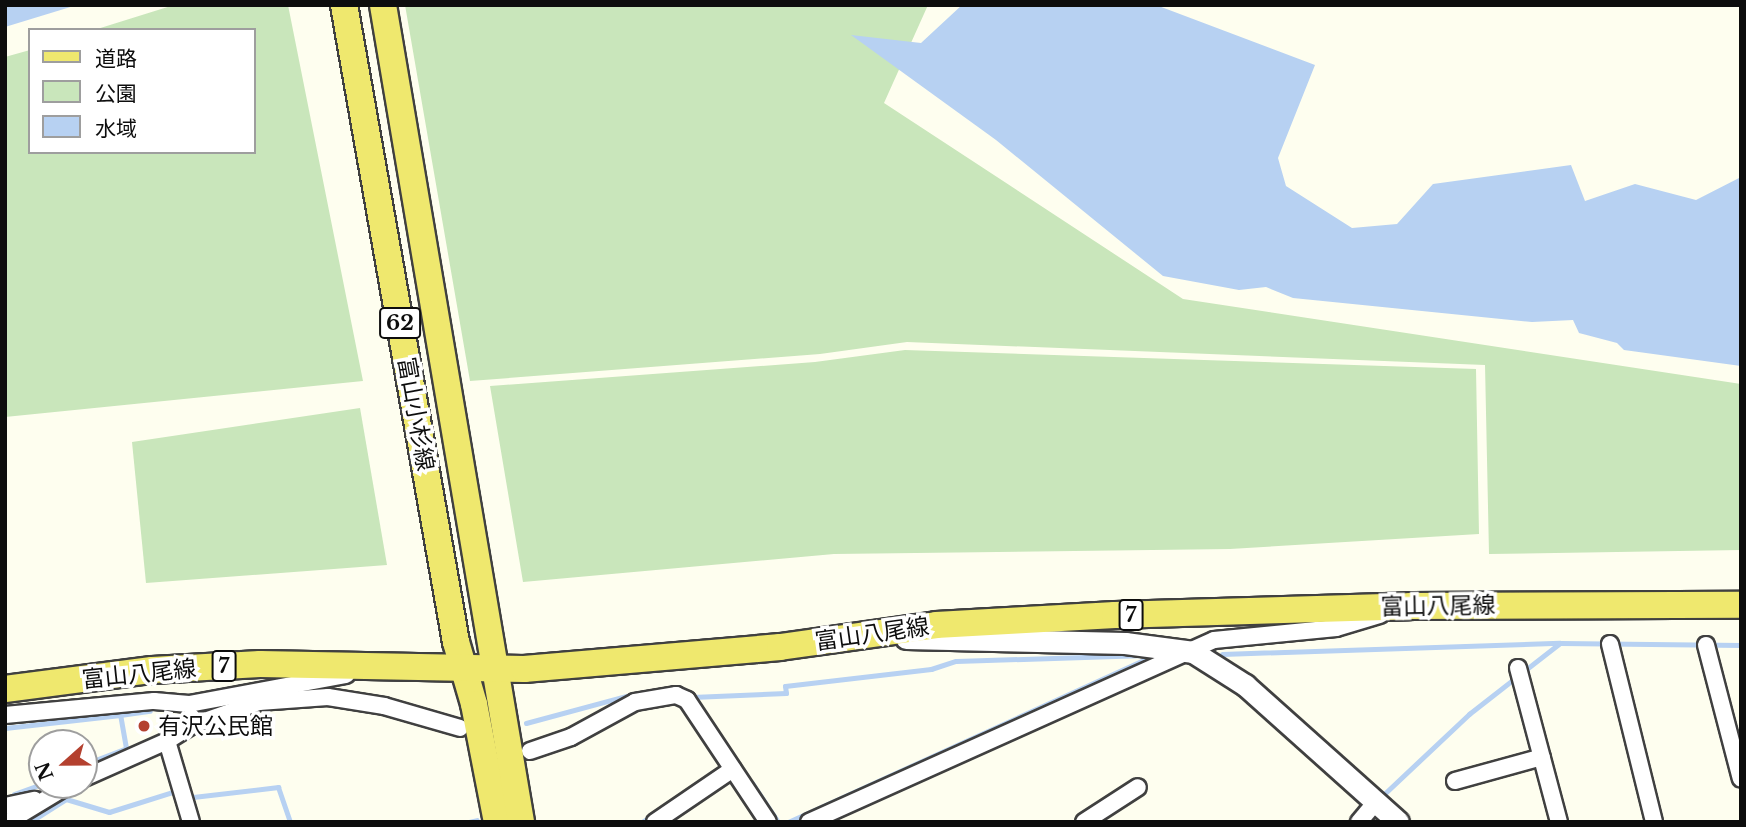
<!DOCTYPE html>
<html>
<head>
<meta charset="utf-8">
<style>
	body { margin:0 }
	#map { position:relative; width:1746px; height:827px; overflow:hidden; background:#fefeef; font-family:"Libre Baskerville","Noto Sans JP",serif }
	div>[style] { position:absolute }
	.green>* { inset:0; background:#c9e6bb }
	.water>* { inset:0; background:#b7d1f2 }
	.stream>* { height:5px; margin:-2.5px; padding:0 2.5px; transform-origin:2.5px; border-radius:2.5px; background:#b7d1f2 }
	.roads { filter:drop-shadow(2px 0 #404040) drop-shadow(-2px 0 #404040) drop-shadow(0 2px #404040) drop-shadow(0 -2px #404040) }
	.minor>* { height:16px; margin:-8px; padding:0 8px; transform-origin:8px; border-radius:8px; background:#fff }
	.tertiary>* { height:21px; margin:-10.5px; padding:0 10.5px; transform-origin:10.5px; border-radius:10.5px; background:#fff }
	.primary>* { height:26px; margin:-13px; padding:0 13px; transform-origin:13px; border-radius:13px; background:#efe86e }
	.dots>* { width:19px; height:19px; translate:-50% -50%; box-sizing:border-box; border:4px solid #fff; border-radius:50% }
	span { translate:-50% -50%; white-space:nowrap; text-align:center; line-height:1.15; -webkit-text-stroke:7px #fff; paint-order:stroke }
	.shield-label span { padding:2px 5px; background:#fff; border:2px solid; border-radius:5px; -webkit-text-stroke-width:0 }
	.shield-label { font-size:21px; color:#0d0d0d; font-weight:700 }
	.street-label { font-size:23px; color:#0d0d0d }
	.poi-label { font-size:23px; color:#0d0d0d }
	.left { translate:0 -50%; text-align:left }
	.frame { position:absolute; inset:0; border:7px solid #0d0d0d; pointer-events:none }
	.legend { position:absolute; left:28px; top:28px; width:228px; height:126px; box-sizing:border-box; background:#fff; border:2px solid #9e9e9e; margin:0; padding:9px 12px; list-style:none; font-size:21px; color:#0d0d0d }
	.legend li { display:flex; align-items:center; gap:14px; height:35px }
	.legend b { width:35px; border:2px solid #9e9e9e }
	.north { position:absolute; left:28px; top:729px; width:70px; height:70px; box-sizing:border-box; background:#fff; border:2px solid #9e9e9e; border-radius:50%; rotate:249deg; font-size:19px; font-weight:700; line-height:28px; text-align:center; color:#0d0d0d }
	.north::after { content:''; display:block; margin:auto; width:24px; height:32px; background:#b4412f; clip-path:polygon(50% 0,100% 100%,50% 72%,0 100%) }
</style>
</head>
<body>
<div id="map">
	<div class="green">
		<i style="clip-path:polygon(174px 5px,288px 5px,363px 381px,5px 417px,5px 57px,30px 50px,30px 152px,254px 152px,254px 30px,94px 30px)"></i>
		<i style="clip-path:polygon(405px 5px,928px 5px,884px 103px,1183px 299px,1741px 384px,1741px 550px,1489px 554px,1485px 365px,907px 342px,820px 354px,470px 381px)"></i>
		<i style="clip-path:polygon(905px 350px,1476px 369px,1479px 534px,1230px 549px,834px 554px,523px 582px,490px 386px,815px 362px)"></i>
		<i style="clip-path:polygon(360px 408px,387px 565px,146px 583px,132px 442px)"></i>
	</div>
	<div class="water">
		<i style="clip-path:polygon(5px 5px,77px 5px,5px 27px)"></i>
		<i style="clip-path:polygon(962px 5px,1156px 5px,1315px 65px,1278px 158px,1286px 186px,1352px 228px,1397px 224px,1433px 184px,1571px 165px,1585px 201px,1635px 184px,1696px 200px,1741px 177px,1741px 366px,1624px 350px,1617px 343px,1579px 333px,1573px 320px,1532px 322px,1293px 298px,1266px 287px,1239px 290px,1163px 276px,996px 140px,851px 35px,921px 43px)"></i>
	</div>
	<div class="stream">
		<i style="left:1222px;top:654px;width:338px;rotate:-1.9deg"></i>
		<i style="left:1560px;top:643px;width:181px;rotate:0.6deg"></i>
		<i style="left:692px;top:697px;width:94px;rotate:-2.4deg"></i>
		<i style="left:786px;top:693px;width:7px;rotate:-98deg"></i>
		<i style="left:785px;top:686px;width:147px;rotate:-6.6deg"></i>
		<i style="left:931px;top:669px;width:26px;rotate:-18deg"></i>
		<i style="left:956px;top:661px;width:190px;rotate:-1.8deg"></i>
		<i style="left:526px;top:723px;width:104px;rotate:-15.1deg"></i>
		<i style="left:5px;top:728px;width:116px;rotate:-6.4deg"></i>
		<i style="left:98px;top:759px;width:30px;rotate:-21deg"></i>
		<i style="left:126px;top:748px;width:34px;rotate:-100deg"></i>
		<i style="left:120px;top:715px;width:30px;rotate:-8deg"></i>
		<i style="left:752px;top:783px;width:47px;rotate:56.3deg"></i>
		<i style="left:14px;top:794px;width:30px;rotate:-20deg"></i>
		<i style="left:1382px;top:796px;width:120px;rotate:-43.3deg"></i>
		<i style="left:1469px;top:714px;width:115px;rotate:-38deg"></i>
		<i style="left:193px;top:797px;width:86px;rotate:-6.7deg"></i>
		<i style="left:278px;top:787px;width:37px;rotate:71deg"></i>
		<i style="left:30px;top:822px;width:43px;rotate:-32.6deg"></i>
		<i style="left:66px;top:799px;width:45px;rotate:16.8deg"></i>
		<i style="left:109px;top:812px;width:67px;rotate:-17.4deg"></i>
		<i style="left:469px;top:822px;width:8px;rotate:-14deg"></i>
		<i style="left:642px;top:822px;width:14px;rotate:-34deg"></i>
		<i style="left:788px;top:822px;width:398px;rotate:-24.5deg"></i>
	</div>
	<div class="roads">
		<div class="minor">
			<i style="left:1610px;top:644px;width:183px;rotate:76.1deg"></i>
			<i style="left:1706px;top:645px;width:138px;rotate:75.4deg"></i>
			<i style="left:1518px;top:668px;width:159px;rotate:75.1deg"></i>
			<i style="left:5px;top:715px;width:150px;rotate:-5.4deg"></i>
			<i style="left:154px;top:701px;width:35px;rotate:5deg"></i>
			<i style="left:189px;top:704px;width:160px;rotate:-10.5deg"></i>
			<i style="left:193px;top:725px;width:70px;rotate:-19.2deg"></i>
			<i style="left:259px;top:702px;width:69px;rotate:-4.1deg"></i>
			<i style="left:328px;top:697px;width:57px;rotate:9.1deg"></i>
			<i style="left:384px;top:706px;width:79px;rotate:16.1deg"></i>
			<i style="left:167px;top:741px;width:84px;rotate:73.5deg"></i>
			<i style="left:530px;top:751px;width:43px;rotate:-18.9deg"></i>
			<i style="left:571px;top:737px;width:73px;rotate:-28.7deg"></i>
			<i style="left:635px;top:702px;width:42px;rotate:-9.7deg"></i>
			<i style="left:676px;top:695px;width:12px;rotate:24deg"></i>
			<i style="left:687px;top:700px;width:146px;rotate:56.4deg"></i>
			<i style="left:84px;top:778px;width:91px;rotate:-24deg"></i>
			<i style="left:167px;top:741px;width:31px;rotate:-32deg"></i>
			<i style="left:193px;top:725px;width:9px;rotate:-103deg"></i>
			<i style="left:1455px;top:781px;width:90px;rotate:-15.4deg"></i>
			<i style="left:5px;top:806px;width:30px;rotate:-12deg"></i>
			<i style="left:8px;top:822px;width:71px;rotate:-31.2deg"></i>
			<i style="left:655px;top:822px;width:94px;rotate:-34.2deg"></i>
			<i style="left:809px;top:822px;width:444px;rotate:-24.2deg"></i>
			<i style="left:1214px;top:640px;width:123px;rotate:-5.6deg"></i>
			<i style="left:1336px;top:628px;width:46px;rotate:-16.5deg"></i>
			<i style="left:1084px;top:822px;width:64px;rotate:-32.9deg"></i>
			<i style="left:1359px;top:822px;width:26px;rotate:-50deg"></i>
		</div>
		<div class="tertiary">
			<i style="left:906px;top:638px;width:219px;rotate:1.3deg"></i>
			<i style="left:1125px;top:643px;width:69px;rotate:7.5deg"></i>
			<i style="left:1193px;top:652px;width:62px;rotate:32.4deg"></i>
			<i style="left:1245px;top:685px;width:205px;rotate:41.8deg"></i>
		</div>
		<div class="primary">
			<i style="left:344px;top:5px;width:647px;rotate:80.03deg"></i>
			<i style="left:456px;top:642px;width:65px;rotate:73.8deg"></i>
			<i style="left:474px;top:704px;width:120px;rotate:79deg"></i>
			<i style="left:383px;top:5px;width:829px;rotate:80.41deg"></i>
			<i style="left:5px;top:689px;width:148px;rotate:-7.4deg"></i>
			<i style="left:152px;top:670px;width:108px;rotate:-3.2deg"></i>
			<i style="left:260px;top:664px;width:264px;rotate:1.1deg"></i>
			<i style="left:524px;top:669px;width:257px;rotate:-4.9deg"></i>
			<i style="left:780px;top:647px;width:158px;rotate:-8deg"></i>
			<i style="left:936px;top:625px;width:179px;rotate:-3.2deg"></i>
			<i style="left:1115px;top:615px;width:295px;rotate:-1.7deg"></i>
			<i style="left:1410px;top:606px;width:331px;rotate:-0.2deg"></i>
		</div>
	</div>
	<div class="dots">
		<i style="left:144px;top:726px;background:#b4412f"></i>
	</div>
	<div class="shield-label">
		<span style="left:400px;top:323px">62</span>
		<span style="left:1131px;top:615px">7</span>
		<span style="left:224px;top:666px">7</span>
	</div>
	<div class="street-label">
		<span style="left:416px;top:414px;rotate:80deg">富山小杉線</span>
		<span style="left:1438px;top:606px;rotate:-1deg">富山八尾線</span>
		<span style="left:872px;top:634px;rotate:-8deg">富山八尾線</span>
		<span style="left:139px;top:674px;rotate:-6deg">富山八尾線</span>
	</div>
	<div class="poi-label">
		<span class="left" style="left:158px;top:726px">有沢公民館</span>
	</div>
	<div class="frame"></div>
	<ul class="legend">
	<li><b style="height:9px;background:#efe86e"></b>道路</li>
	<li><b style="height:19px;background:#c9e6bb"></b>公園</li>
	<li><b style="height:19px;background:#b7d1f2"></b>水域</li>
	</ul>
	<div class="north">N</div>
</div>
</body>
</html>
